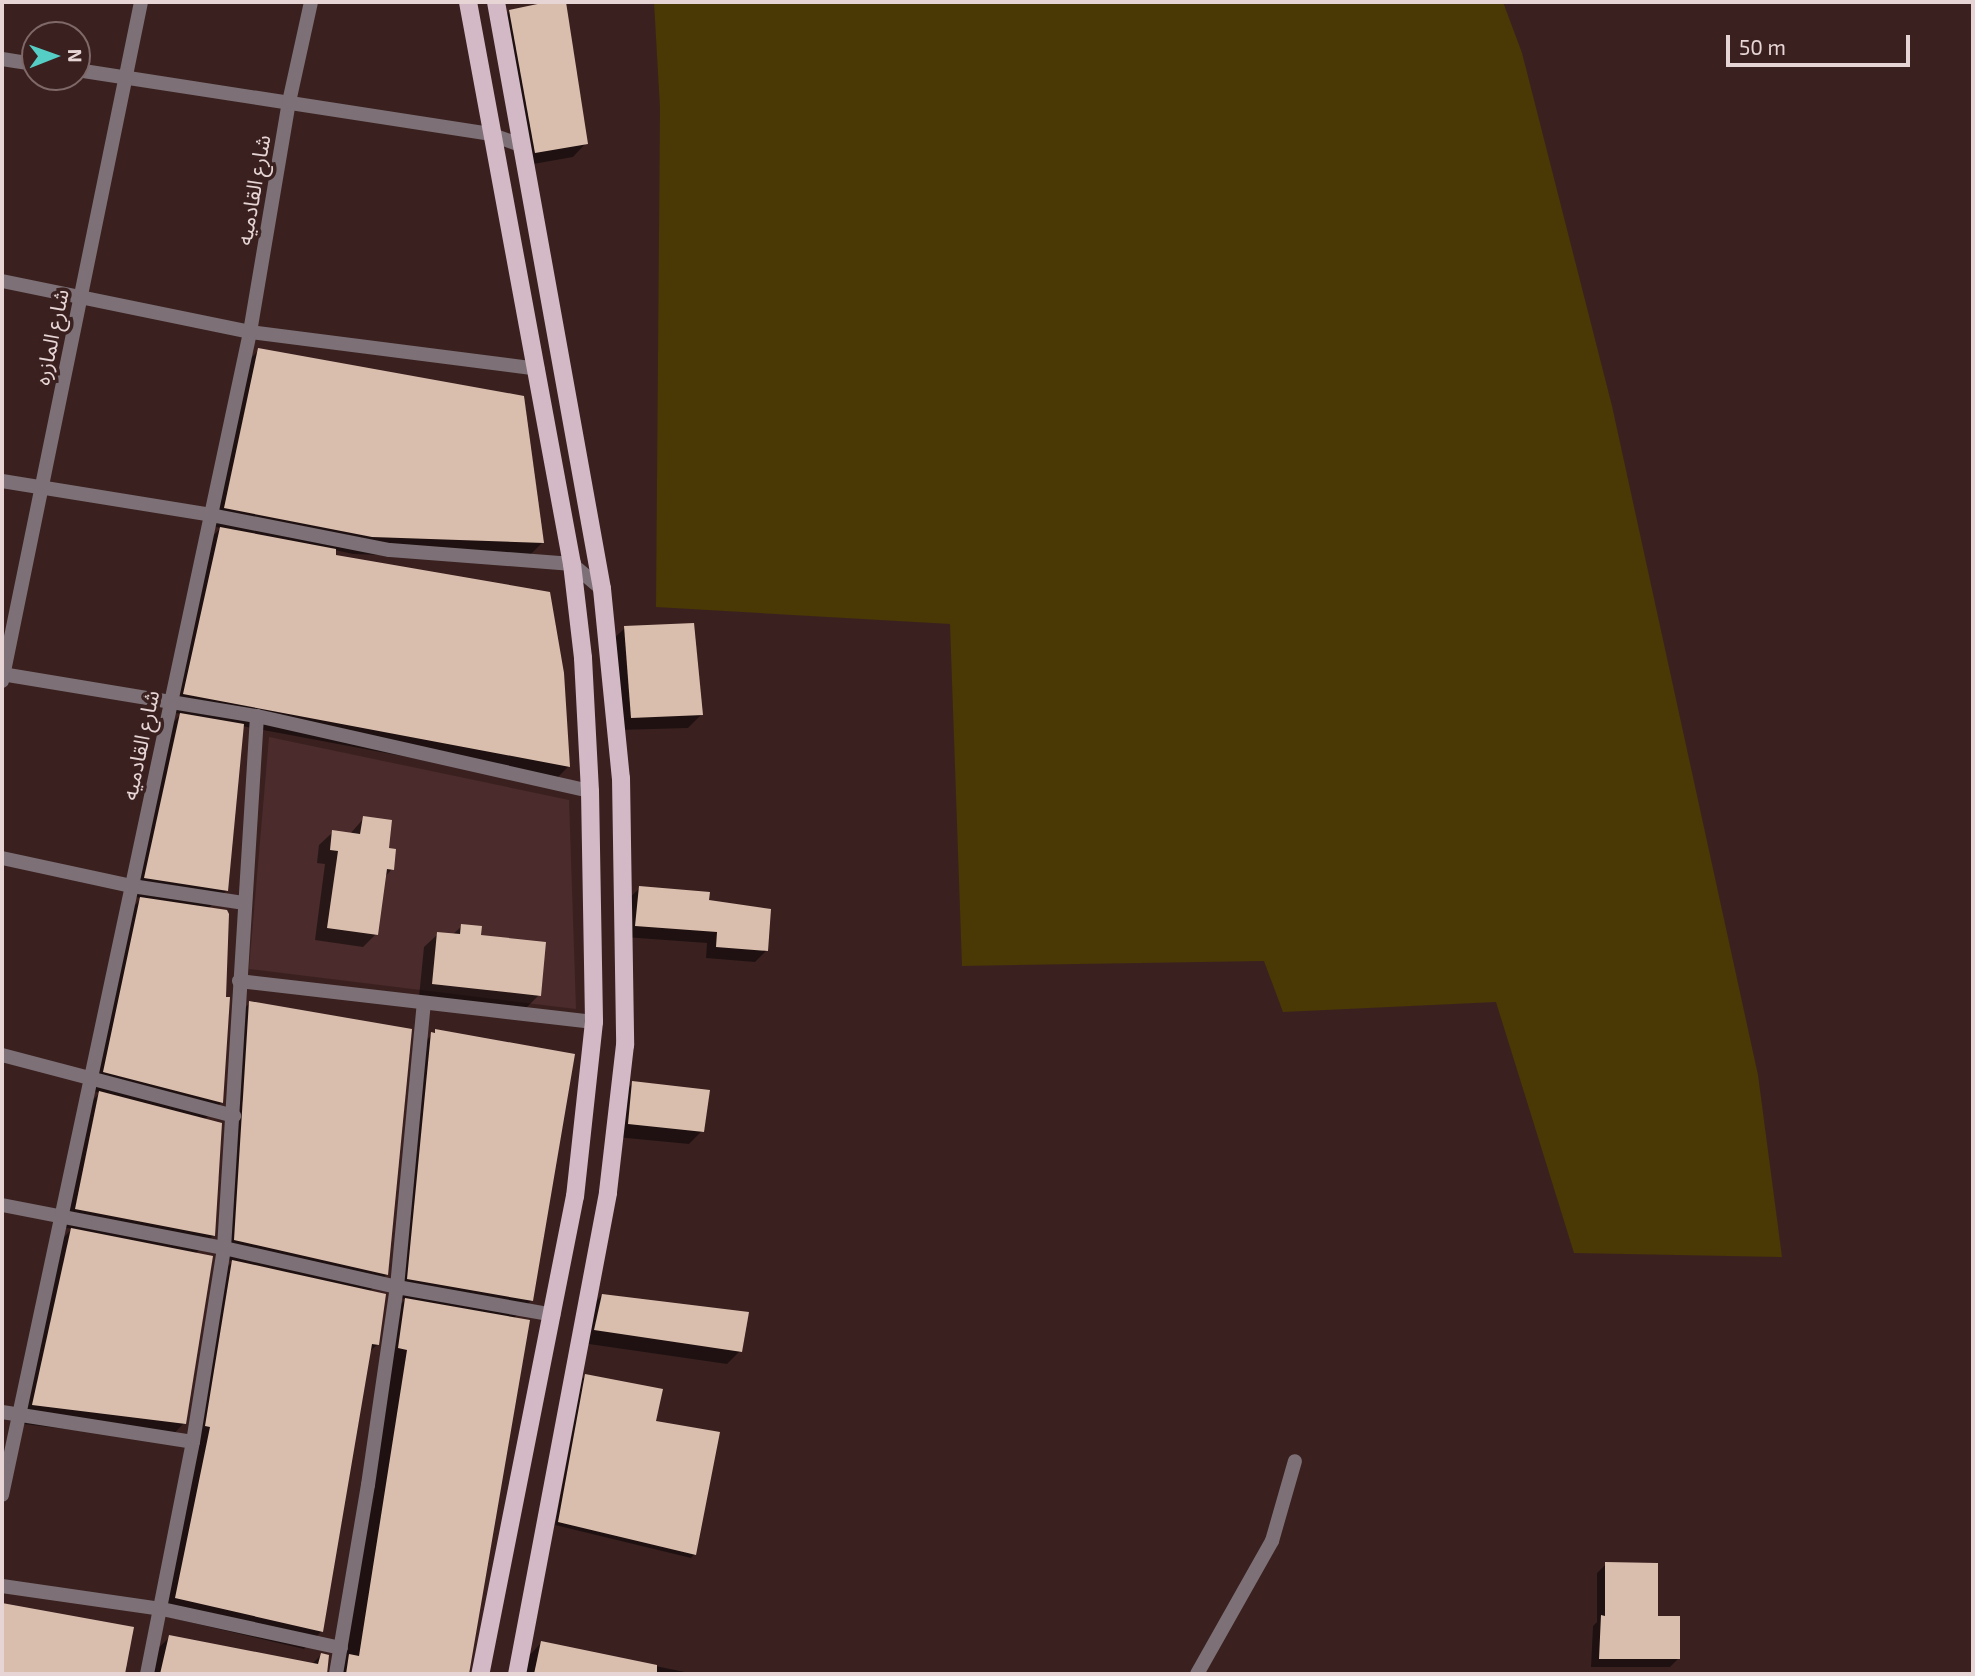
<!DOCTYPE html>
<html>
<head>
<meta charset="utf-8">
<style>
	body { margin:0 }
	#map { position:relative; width:1975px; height:1676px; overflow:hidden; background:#3a2120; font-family:"Exo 2","Noto Sans Arabic",sans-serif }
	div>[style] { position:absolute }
	.built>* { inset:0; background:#4b2b2b }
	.green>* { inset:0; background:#4a3805 }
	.shadow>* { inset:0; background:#0007 }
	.building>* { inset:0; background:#dabead }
	.minor>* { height:14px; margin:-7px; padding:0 7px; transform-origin:7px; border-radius:7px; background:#7d7177 }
	.primary>* { height:18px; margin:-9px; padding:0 9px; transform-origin:9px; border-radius:9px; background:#d3b9c6 }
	span { translate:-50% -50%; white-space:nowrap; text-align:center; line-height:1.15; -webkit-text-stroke:7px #3a2120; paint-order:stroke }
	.street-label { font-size:21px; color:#e7d5d5 }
	.frame { position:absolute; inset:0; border:4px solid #e7d5d5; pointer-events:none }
	.north { position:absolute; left:21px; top:21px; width:70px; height:70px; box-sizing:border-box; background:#3a2120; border:2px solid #7f6968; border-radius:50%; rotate:89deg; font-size:19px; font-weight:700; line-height:28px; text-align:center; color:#e7d5d5 }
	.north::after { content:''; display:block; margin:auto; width:24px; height:32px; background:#55cec5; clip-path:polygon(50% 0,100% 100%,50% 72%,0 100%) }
	.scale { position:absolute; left:1726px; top:35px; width:184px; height:32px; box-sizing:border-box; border:4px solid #e7d5d5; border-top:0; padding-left:9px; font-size:21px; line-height:24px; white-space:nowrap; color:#e7d5d5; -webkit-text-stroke:5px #3a2120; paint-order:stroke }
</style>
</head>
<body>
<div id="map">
	<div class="built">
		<i style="clip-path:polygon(269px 737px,569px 800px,576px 1009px,249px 969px)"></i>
	</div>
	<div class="green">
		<i style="clip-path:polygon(654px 2px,1503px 2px,1522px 53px,1612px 406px,1758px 1075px,1782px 1257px,1574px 1253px,1496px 1002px,1283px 1012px,1264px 961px,962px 966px,950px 624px,656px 607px,660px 108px)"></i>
	</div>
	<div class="shadow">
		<i style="clip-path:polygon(556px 2px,564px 2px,586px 143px,573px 157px,522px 166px,496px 24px,510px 11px)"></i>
		<i style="clip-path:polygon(259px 350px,543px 542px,525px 560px,353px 554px,335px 550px,334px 556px,569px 766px,551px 784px,242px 726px,227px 890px,208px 909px,222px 1102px,204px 1120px,220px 1124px,213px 1236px,195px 1254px,184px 1423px,167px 1441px,15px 1423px,53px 1248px,72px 1229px,58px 1226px,82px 1110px,100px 1093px,86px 1089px,123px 917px,142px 898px,127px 896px,163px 733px,181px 714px,166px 711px,202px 546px,221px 528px,207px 525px,241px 368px)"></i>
		<i style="clip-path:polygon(625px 628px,701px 715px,688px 728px,618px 730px,611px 641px)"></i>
		<i style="clip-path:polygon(364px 818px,387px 850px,392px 869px,384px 878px,376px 934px,363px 947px,315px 940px,325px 864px,317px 863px,319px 845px,333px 832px,350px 834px)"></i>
		<i style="clip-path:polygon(640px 888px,707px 901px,766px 951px,755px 962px,706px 958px,707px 943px,624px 937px,628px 899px)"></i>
		<i style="clip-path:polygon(462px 926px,479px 937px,539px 995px,526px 1008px,419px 997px,424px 947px,438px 934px,452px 935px)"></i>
		<i style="clip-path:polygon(250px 1003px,387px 1274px,369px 1292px,377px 1345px,369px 1352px,322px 1631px,304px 1649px,159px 1615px,215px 1279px,233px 1261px,217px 1258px,232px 1020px)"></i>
		<i style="clip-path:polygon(436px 1031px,531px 1301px,513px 1319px,528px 1322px,467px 1674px,332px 1674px,388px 1317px,406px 1299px,390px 1297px,414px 1052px)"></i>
		<i style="clip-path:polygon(633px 1083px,702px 1131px,689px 1144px,616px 1137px,620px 1096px)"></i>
		<i style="clip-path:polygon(602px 1295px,740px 1351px,727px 1364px,582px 1343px,589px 1309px)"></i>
		<i style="clip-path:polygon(586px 1376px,654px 1422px,695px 1554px,691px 1558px,555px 1525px,582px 1379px)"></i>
		<i style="clip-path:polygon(1606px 1564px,1656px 1618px,1678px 1659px,1670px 1667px,1591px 1667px,1593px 1626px,1597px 1622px,1597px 1573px)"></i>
		<i style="clip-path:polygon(2px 1605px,132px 1628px,123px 1674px,2px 1674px)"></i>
		<i style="clip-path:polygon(170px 1637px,312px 1664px,321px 1655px,327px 1657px,325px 1674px,148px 1674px,152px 1654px)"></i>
		<i style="clip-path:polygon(541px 1643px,695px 1674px,522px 1674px,525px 1660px)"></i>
	</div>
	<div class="building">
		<i style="clip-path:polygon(547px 2px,566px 2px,588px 144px,535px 153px,509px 10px)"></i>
		<i style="clip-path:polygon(258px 348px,524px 396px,544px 543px,372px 537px,224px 508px)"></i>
		<i style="clip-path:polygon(220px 527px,336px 549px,336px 555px,550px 592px,564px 673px,570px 767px,183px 694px)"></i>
		<i style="clip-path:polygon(694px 623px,703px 715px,631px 718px,624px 626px)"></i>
		<i style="clip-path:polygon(180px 713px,244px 724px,228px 891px,144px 878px)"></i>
		<i style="clip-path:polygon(363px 816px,392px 820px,389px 848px,396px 849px,394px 870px,387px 869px,378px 935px,327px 928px,338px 851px,330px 850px,332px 830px,360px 834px)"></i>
		<i style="clip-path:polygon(639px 886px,710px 892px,709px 900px,771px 909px,768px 951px,716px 947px,717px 932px,635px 926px)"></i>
		<i style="clip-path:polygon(140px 897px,227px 910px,229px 914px,226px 997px,230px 997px,223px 1103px,103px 1072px)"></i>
		<i style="clip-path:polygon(461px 924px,482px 926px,481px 935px,546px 942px,541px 996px,432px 984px,437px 932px,460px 934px)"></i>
		<i style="clip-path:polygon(249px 1001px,412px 1029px,388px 1275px,234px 1240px)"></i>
		<i style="clip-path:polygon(435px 1029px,575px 1054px,533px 1301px,407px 1279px,431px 1032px,435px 1033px)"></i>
		<i style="clip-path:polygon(632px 1081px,710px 1090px,704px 1132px,628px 1124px)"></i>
		<i style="clip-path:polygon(99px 1091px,222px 1123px,215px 1236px,75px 1209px)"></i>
		<i style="clip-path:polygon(71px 1228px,213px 1256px,186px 1424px,32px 1405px)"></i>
		<i style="clip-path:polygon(232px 1260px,386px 1294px,379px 1345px,372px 1344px,323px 1632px,175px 1598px,210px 1427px,205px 1426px)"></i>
		<i style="clip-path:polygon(602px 1294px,749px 1312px,742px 1352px,594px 1330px)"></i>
		<i style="clip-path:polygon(405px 1298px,530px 1320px,469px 1674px,346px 1674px,349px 1654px,359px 1656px,407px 1350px,398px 1348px)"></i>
		<i style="clip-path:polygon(585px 1374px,663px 1389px,656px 1421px,720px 1432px,696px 1555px,558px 1522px)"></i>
		<i style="clip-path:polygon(1605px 1562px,1658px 1563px,1658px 1616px,1680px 1616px,1680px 1659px,1599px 1659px,1601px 1615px,1605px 1616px)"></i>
		<i style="clip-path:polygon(2px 1603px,134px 1627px,125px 1674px,2px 1674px)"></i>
		<i style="clip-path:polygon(169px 1635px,318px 1664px,321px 1653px,329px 1655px,327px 1674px,160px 1674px)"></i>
		<i style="clip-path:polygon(541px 1641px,657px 1665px,657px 1674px,534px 1674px)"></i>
	</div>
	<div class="minor">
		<i style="left:2px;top:59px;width:33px;rotate:9deg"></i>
		<i style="left:77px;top:70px;width:418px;rotate:8.8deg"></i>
		<i style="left:490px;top:134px;width:32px;rotate:20deg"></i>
		<i style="left:2px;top:281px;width:253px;rotate:11.6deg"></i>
		<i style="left:250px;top:332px;width:290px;rotate:7.3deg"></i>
		<i style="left:2px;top:481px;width:212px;rotate:9.2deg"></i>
		<i style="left:211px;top:515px;width:182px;rotate:11.1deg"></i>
		<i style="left:390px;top:550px;width:183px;rotate:4.4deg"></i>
		<i style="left:572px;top:564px;width:39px;rotate:40deg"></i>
		<i style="left:2px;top:674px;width:258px;rotate:9.4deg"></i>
		<i style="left:257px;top:716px;width:341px;rotate:12.7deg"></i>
		<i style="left:2px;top:681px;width:693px;rotate:-78.43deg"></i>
		<i style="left:2px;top:858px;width:133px;rotate:12.2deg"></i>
		<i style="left:132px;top:886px;width:114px;rotate:8.6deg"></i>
		<i style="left:239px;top:981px;width:357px;rotate:6.6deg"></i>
		<i style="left:2px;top:1055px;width:240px;rotate:14.7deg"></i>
		<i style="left:2px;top:1205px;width:226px;rotate:11deg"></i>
		<i style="left:224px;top:1248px;width:177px;rotate:12.7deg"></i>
		<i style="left:397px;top:1287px;width:159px;rotate:10.1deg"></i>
		<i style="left:2px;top:1412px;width:193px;rotate:8.9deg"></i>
		<i style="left:2px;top:1495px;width:1189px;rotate:-77.96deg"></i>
		<i style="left:250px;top:332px;width:233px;rotate:-80.4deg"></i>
		<i style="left:289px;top:102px;width:102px;rotate:-77.6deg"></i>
		<i style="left:2px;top:1586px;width:162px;rotate:8.2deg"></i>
		<i style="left:162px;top:1609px;width:183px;rotate:12.3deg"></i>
		<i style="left:147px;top:1674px;width:237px;rotate:-78.8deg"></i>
		<i style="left:193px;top:1442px;width:196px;rotate:-80.9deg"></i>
		<i style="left:224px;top:1248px;width:533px;rotate:-86.45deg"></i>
		<i style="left:336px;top:1674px;width:192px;rotate:-80.4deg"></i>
		<i style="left:368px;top:1485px;width:200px;rotate:-81.7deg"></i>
		<i style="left:397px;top:1287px;width:284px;rotate:-84.6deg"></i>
		<i style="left:1197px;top:1674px;width:153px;rotate:-60.6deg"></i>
		<i style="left:1272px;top:1541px;width:83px;rotate:-74deg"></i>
	</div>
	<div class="primary">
		<i style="left:468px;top:2px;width:572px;rotate:79.52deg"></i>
		<i style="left:572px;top:564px;width:95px;rotate:83.3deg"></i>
		<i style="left:583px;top:658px;width:133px;rotate:87deg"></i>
		<i style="left:590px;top:791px;width:231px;rotate:89deg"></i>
		<i style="left:594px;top:1022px;width:175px;rotate:96.2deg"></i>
		<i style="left:575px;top:1196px;width:487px;rotate:101.2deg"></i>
		<i style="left:496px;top:2px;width:596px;rotate:79.76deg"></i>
		<i style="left:602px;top:589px;width:190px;rotate:84.3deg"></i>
		<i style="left:621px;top:778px;width:267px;rotate:89.1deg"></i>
		<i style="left:625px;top:1045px;width:149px;rotate:96.6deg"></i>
		<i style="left:608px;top:1193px;width:490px;rotate:100.7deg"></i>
	</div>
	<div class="street-label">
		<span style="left:253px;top:190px;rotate:-80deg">شارع القادميه</span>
		<span style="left:51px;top:337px;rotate:-78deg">شارع المازره</span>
		<span style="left:140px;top:745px;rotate:-78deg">شارع القادميه</span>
	</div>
	<div class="frame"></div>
	<div class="north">N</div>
	<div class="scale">50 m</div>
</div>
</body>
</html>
